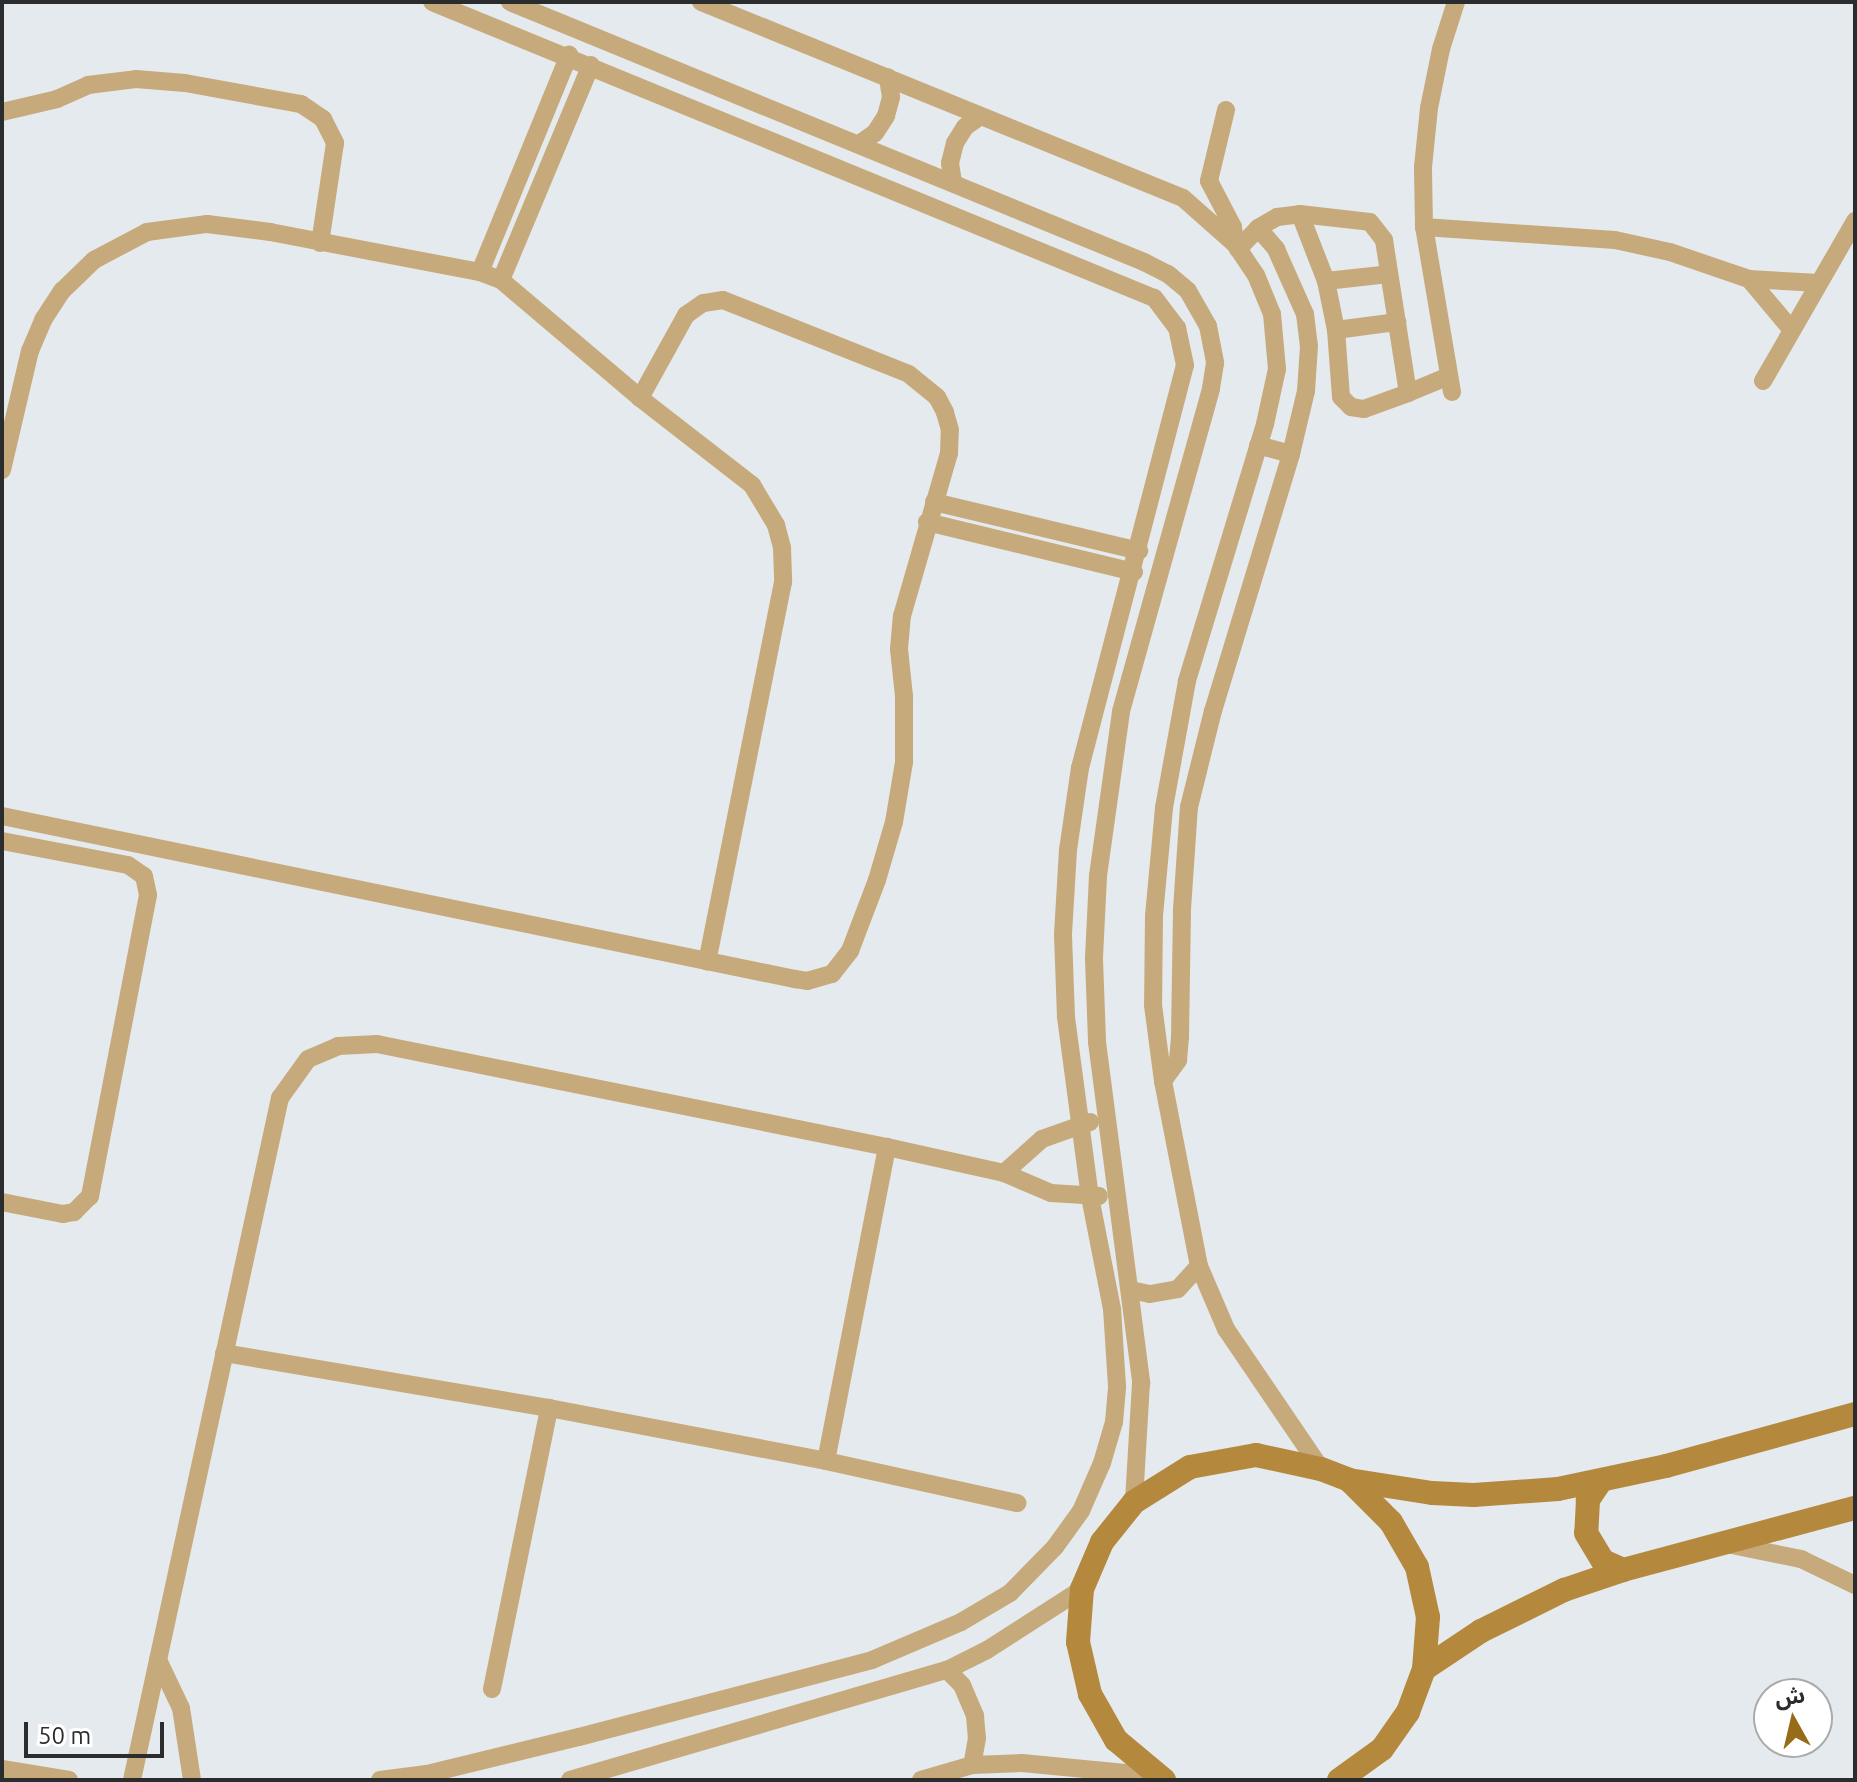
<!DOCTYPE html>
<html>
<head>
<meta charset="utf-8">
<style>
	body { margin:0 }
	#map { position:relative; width:1857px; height:1782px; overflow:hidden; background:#e5eaee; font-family:Ubuntu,"Noto Sans Arabic",sans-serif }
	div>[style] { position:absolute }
	.street>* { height:18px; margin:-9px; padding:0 9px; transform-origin:9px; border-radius:9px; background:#c7aa7b }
	.secondary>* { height:24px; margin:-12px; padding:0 12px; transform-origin:12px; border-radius:12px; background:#b5893d }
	span { translate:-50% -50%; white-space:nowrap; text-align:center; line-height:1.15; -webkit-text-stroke:6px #fff; paint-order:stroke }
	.frame { position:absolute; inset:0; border:4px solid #2a2c2d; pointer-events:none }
	.north { position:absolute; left:1753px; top:1678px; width:80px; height:80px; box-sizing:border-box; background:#fff; border:2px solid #aaabab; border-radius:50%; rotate:352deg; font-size:22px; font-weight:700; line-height:32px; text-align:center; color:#2a2c2d }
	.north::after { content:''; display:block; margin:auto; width:28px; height:36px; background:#976c19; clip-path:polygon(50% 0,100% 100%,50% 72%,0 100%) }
	.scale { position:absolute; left:24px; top:1722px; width:140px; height:36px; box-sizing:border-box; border:4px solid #2a2c2d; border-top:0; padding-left:10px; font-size:24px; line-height:28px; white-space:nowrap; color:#2a2c2d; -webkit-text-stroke:6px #fff; paint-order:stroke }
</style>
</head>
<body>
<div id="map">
	<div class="street">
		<i style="left:510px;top:2px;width:685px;rotate:22.3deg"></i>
		<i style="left:1144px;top:262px;width:27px;rotate:27deg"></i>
		<i style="left:1168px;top:274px;width:26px;rotate:40deg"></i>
		<i style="left:1188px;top:291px;width:40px;rotate:60.3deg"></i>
		<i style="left:1208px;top:326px;width:38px;rotate:79deg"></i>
		<i style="left:1215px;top:363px;width:26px;rotate:99deg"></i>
		<i style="left:1211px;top:389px;width:335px;rotate:105.6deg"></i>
		<i style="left:1121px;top:712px;width:166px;rotate:98deg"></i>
		<i style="left:1098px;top:876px;width:83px;rotate:92.8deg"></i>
		<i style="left:1094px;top:959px;width:83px;rotate:87.9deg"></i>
		<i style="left:1097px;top:1042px;width:344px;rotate:82.6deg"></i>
		<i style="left:1141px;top:1383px;width:119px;rotate:93.4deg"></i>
		<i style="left:701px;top:2px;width:520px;rotate:22.13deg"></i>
		<i style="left:1183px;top:198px;width:69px;rotate:41.5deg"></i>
		<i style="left:1235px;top:244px;width:37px;rotate:56deg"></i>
		<i style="left:1256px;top:275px;width:42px;rotate:67.7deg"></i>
		<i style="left:1272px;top:314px;width:55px;rotate:84.8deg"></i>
		<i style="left:1277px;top:369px;width:56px;rotate:102.3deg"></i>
		<i style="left:1265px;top:424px;width:269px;rotate:106.9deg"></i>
		<i style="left:1187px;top:681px;width:129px;rotate:100.3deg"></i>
		<i style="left:1164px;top:808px;width:108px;rotate:95.3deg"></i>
		<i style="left:1154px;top:916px;width:89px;rotate:90.6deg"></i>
		<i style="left:1153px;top:1005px;width:77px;rotate:82.5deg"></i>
		<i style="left:1163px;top:1081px;width:188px;rotate:79deg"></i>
		<i style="left:1199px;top:1266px;width:69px;rotate:66.8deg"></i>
		<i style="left:1226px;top:1329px;width:169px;rotate:55.8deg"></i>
		<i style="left:1226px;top:110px;width:73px;rotate:103.5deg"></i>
		<i style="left:1209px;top:181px;width:52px;rotate:62.4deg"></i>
		<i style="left:1233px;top:227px;width:17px;rotate:83deg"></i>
		<i style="left:2px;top:112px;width:57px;rotate:-13.3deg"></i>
		<i style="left:57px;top:99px;width:34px;rotate:-24deg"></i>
		<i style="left:88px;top:85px;width:48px;rotate:-7.1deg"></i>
		<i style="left:136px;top:79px;width:49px;rotate:4.7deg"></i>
		<i style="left:185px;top:83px;width:118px;rotate:10.3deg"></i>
		<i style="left:301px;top:104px;width:27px;rotate:34deg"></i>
		<i style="left:323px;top:119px;width:27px;rotate:63deg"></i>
		<i style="left:335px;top:143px;width:101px;rotate:98.5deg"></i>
		<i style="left:859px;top:144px;width:19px;rotate:-35deg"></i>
		<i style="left:875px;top:133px;width:20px;rotate:-57deg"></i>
		<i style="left:886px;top:116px;width:20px;rotate:-75deg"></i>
		<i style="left:891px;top:97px;width:20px;rotate:-99deg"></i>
		<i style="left:953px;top:182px;width:19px;rotate:-99deg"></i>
		<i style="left:950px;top:163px;width:21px;rotate:-76deg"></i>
		<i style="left:955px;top:143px;width:19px;rotate:-58deg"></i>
		<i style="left:965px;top:127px;width:19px;rotate:-35deg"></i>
		<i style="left:1300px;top:214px;width:72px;rotate:68.8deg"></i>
		<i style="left:1326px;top:281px;width:50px;rotate:78.5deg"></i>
		<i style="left:1336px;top:330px;width:67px;rotate:85.7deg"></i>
		<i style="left:1341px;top:397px;width:14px;rotate:45deg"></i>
		<i style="left:1351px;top:407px;width:13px;rotate:9deg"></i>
		<i style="left:1364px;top:409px;width:47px;rotate:-20deg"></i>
		<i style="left:1424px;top:227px;width:191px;rotate:3.9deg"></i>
		<i style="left:1615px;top:240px;width:56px;rotate:12.3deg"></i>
		<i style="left:1670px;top:252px;width:83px;rotate:18.9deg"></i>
		<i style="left:1749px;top:279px;width:70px;rotate:3.3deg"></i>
		<i style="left:1258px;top:228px;width:28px;rotate:49deg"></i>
		<i style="left:1276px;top:249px;width:71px;rotate:66deg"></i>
		<i style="left:1305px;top:314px;width:32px;rotate:83deg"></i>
		<i style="left:1309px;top:346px;width:45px;rotate:93.8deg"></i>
		<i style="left:1306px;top:391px;width:65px;rotate:103.4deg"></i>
		<i style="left:1238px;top:249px;width:29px;rotate:-46deg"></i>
		<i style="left:1258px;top:228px;width:22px;rotate:-30deg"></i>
		<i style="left:1277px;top:217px;width:23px;rotate:-7deg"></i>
		<i style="left:1300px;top:214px;width:70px;rotate:6.5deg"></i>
		<i style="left:1370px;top:222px;width:23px;rotate:52deg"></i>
		<i style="left:1384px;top:240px;width:155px;rotate:81.1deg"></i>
		<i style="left:1408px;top:393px;width:44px;rotate:-22.5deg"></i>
		<i style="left:480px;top:272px;width:235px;rotate:-67.7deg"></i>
		<i style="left:1749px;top:279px;width:65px;rotate:50deg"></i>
		<i style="left:501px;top:280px;width:233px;rotate:-67.3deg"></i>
		<i style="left:1326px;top:281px;width:63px;rotate:-6.3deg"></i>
		<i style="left:1336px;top:330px;width:62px;rotate:-7.5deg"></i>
		<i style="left:1763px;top:381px;width:185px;rotate:-60.1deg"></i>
		<i style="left:1452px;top:392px;width:167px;rotate:-99.6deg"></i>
		<i style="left:1424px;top:227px;width:60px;rotate:-91deg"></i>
		<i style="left:1423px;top:167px;width:59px;rotate:-84.2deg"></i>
		<i style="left:1429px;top:108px;width:60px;rotate:-78.5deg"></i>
		<i style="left:1441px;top:49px;width:49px;rotate:-72.3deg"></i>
		<i style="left:2px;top:470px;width:122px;rotate:-76.8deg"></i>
		<i style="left:30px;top:351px;width:34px;rotate:-67deg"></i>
		<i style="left:43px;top:320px;width:35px;rotate:-57deg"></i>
		<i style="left:62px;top:291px;width:45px;rotate:-44.1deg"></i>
		<i style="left:94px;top:260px;width:60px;rotate:-27.8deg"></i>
		<i style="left:147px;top:232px;width:61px;rotate:-7.6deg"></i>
		<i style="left:207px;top:224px;width:64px;rotate:7.2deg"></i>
		<i style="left:270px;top:232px;width:214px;rotate:10.8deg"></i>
		<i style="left:480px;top:272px;width:22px;rotate:21deg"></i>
		<i style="left:501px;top:280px;width:182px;rotate:40.3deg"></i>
		<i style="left:640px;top:398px;width:142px;rotate:37.8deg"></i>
		<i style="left:752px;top:485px;width:47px;rotate:59deg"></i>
		<i style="left:776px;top:525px;width:24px;rotate:75deg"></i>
		<i style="left:782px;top:548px;width:34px;rotate:88deg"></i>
		<i style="left:783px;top:582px;width:387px;rotate:101.3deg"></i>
		<i style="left:934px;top:502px;width:211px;rotate:13.4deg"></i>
		<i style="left:927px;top:522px;width:213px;rotate:13.6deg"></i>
		<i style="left:2px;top:816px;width:810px;rotate:11.62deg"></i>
		<i style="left:795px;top:979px;width:12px;rotate:9deg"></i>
		<i style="left:807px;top:981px;width:26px;rotate:-16deg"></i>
		<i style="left:832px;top:974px;width:29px;rotate:-52deg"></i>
		<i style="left:850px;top:951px;width:76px;rotate:-69.2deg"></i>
		<i style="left:877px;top:880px;width:60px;rotate:-73.7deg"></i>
		<i style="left:894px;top:822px;width:61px;rotate:-80.5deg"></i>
		<i style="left:904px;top:762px;width:66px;rotate:-90deg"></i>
		<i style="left:904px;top:696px;width:47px;rotate:-96.1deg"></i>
		<i style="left:899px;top:649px;width:33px;rotate:-85deg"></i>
		<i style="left:902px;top:616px;width:170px;rotate:-73.9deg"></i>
		<i style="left:949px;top:453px;width:23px;rotate:-88deg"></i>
		<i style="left:950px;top:430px;width:19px;rotate:-106deg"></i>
		<i style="left:945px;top:412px;width:17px;rotate:-118deg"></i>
		<i style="left:937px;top:397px;width:36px;rotate:-141deg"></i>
		<i style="left:909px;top:374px;width:200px;rotate:-158.3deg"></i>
		<i style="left:723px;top:300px;width:20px;rotate:171deg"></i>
		<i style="left:703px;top:303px;width:21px;rotate:145deg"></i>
		<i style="left:686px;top:315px;width:95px;rotate:119deg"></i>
		<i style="left:2px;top:841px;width:128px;rotate:10.8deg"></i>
		<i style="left:128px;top:865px;width:19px;rotate:35deg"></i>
		<i style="left:144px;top:876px;width:19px;rotate:78deg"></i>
		<i style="left:148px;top:895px;width:307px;rotate:100.9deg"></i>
		<i style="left:90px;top:1196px;width:23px;rotate:135deg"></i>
		<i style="left:74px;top:1212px;width:11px;rotate:170deg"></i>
		<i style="left:63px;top:1214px;width:62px;rotate:-168.9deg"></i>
		<i style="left:1163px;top:1081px;width:26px;rotate:-54deg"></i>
		<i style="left:1178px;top:1060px;width:23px;rotate:-85deg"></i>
		<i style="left:1180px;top:1037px;width:128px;rotate:-89.1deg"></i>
		<i style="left:1182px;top:909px;width:102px;rotate:-86.1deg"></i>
		<i style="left:1189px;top:807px;width:99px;rotate:-76deg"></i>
		<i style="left:1213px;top:711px;width:269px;rotate:-73.1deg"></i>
		<i style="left:1291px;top:454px;width:34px;rotate:-165deg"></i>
		<i style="left:1004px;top:1173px;width:51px;rotate:-41.8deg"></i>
		<i style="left:1042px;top:1139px;width:51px;rotate:-19.5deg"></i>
		<i style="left:1131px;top:1290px;width:19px;rotate:12deg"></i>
		<i style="left:1150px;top:1294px;width:28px;rotate:-10deg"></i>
		<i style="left:1178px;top:1289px;width:31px;rotate:-48deg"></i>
		<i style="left:224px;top:1353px;width:330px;rotate:9.6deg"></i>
		<i style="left:549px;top:1408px;width:282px;rotate:10.8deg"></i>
		<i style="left:826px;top:1461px;width:196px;rotate:12.4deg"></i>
		<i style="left:826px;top:1461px;width:320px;rotate:-79deg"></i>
		<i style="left:1727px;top:1544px;width:76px;rotate:11.5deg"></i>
		<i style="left:1801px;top:1559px;width:60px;rotate:25.7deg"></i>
		<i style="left:158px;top:1660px;width:53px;rotate:64.4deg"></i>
		<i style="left:181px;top:1708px;width:73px;rotate:81.3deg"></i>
		<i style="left:947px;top:1670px;width:21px;rotate:45deg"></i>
		<i style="left:962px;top:1685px;width:34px;rotate:67deg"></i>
		<i style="left:975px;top:1716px;width:22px;rotate:85deg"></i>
		<i style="left:977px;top:1738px;width:27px;rotate:100deg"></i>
		<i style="left:492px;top:1689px;width:287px;rotate:-78.5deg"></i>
		<i style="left:2px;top:1769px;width:68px;rotate:9.3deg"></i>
		<i style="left:132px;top:1780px;width:698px;rotate:-77.76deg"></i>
		<i style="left:280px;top:1098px;width:48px;rotate:-54.3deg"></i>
		<i style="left:308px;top:1059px;width:33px;rotate:-23deg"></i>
		<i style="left:338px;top:1046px;width:39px;rotate:-3deg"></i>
		<i style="left:377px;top:1044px;width:520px;rotate:11.42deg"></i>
		<i style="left:887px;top:1147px;width:120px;rotate:12.5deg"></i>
		<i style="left:1004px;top:1173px;width:51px;rotate:23.1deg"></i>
		<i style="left:1051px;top:1193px;width:48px;rotate:3.6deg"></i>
		<i style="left:380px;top:1780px;width:47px;rotate:-7.3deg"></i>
		<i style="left:427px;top:1774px;width:156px;rotate:-13.7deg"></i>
		<i style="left:579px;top:1737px;width:303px;rotate:-14.7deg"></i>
		<i style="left:872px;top:1660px;width:97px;rotate:-23.1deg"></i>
		<i style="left:961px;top:1622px;width:57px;rotate:-30.6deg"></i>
		<i style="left:1010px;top:1593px;width:64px;rotate:-45.6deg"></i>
		<i style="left:1055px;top:1547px;width:44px;rotate:-54.2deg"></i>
		<i style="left:1081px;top:1511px;width:52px;rotate:-66.4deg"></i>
		<i style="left:1102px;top:1463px;width:43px;rotate:-73.7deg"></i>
		<i style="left:1114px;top:1422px;width:36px;rotate:-85deg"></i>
		<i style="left:1117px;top:1386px;width:77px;rotate:-93.7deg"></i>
		<i style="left:1112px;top:1309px;width:114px;rotate:-101.1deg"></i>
		<i style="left:1090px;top:1197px;width:182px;rotate:-97.6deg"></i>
		<i style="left:1066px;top:1017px;width:83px;rotate:-92.1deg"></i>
		<i style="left:1063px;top:934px;width:84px;rotate:-86.6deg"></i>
		<i style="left:1068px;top:850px;width:83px;rotate:-81.7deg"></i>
		<i style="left:1080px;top:768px;width:416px;rotate:-75.4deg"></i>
		<i style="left:1185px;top:365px;width:38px;rotate:-102deg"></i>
		<i style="left:1177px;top:328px;width:38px;rotate:-127deg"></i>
		<i style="left:1154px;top:298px;width:780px;rotate:-157.71deg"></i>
		<i style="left:570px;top:1780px;width:393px;rotate:-16.3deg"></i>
		<i style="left:947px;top:1670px;width:45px;rotate:-26.6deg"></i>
		<i style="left:987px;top:1650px;width:113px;rotate:-32.7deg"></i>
		<i style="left:921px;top:1780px;width:53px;rotate:-16.4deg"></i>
		<i style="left:972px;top:1765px;width:50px;rotate:-2.3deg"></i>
		<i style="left:1022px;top:1763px;width:135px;rotate:5.5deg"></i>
	</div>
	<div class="secondary">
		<i style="left:1349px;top:1480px;width:84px;rotate:8.9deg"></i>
		<i style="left:1432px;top:1493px;width:42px;rotate:2.7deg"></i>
		<i style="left:1474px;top:1495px;width:84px;rotate:-4.1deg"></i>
		<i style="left:1558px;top:1489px;width:110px;rotate:-12deg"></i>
		<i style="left:1666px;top:1466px;width:196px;rotate:-15.4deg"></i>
		<i style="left:1600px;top:1482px;width:22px;rotate:124deg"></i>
		<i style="left:1588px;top:1500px;width:33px;rotate:93deg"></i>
		<i style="left:1586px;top:1533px;width:33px;rotate:59deg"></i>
		<i style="left:1603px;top:1561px;width:22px;rotate:24deg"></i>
		<i style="left:1424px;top:1669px;width:69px;rotate:-33.7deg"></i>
		<i style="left:1481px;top:1631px;width:93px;rotate:-26.3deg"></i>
		<i style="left:1564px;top:1590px;width:62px;rotate:-18.7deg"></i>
		<i style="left:1623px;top:1570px;width:240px;rotate:-15deg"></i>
		<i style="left:1164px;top:1780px;width:62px;rotate:-140.2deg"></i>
		<i style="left:1116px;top:1740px;width:53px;rotate:-119.5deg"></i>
		<i style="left:1090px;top:1694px;width:53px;rotate:-103deg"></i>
		<i style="left:1078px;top:1642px;width:53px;rotate:-85.7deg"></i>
		<i style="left:1082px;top:1589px;width:51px;rotate:-66.9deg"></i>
		<i style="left:1102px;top:1542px;width:51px;rotate:-51.3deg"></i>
		<i style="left:1134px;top:1502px;width:66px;rotate:-32deg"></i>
		<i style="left:1190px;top:1467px;width:67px;rotate:-10.3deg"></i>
		<i style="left:1256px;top:1455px;width:66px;rotate:12.2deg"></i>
		<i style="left:1321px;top:1469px;width:30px;rotate:21deg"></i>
		<i style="left:1349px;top:1480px;width:59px;rotate:45deg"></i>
		<i style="left:1391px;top:1522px;width:52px;rotate:60deg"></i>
		<i style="left:1417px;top:1567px;width:51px;rotate:77.6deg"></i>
		<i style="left:1428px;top:1617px;width:52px;rotate:94.4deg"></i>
		<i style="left:1424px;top:1669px;width:46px;rotate:110.4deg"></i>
		<i style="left:1408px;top:1712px;width:45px;rotate:125.1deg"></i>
		<i style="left:1382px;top:1749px;width:53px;rotate:144.2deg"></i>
	</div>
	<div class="frame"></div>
	<div class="north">ش</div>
	<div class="scale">50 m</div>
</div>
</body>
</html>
